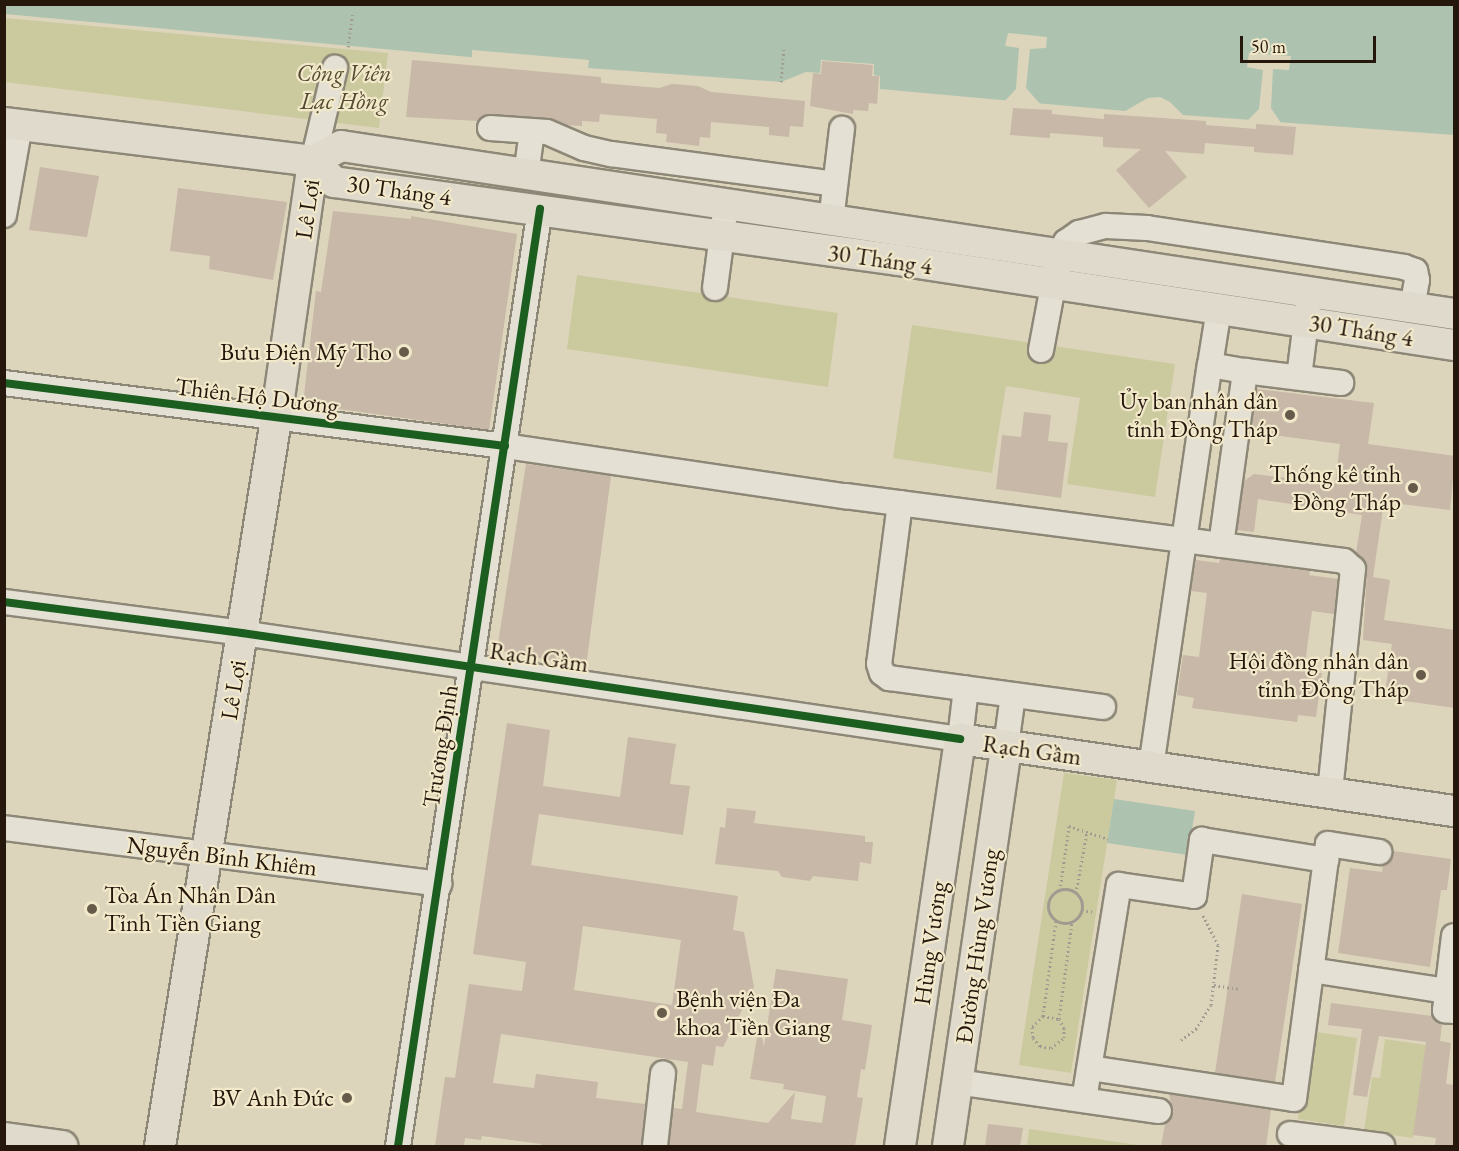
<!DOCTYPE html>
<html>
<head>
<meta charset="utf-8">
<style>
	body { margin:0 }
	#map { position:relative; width:1459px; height:1151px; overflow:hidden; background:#ddd5bb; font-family:"EB Garamond",serif }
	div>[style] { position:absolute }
	.green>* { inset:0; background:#cbc99e }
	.water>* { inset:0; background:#adc3b0 }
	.pier>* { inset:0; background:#ddd5bb }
	.building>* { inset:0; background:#c7b8a7 }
	.path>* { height:3px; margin-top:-1.5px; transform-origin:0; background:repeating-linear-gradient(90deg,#a09b90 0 1.5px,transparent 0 4.5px) }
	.path>.ring { margin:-1.5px; padding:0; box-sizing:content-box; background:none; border:3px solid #a09b90; border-radius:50% }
	.roads { filter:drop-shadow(2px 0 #8d8777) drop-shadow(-2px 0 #8d8777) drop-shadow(0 2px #8d8777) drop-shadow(0 -2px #8d8777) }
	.minor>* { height:24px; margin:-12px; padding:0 12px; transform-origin:12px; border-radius:12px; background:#e4e0d3 }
	.major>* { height:30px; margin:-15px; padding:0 15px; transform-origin:15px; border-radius:15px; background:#dfdacb }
	.cycleway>* { height:8px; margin:-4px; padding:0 4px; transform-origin:4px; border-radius:4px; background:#1b5e20 }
	.dots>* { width:16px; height:16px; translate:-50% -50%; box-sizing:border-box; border:3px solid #f2e9ca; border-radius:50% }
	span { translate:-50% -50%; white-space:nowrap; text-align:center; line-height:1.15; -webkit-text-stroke:4.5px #f2e9ca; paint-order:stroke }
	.park-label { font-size:24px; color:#534931; font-style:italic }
	.street-label { font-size:24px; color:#26170d }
	.poi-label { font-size:24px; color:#26170d }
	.right { translate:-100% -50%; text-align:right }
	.left { translate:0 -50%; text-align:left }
	.frame { position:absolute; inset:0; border:6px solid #26170d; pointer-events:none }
	.scale { position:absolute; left:1240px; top:36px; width:136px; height:27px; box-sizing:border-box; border:3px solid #26170d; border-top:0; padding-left:8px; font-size:18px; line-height:21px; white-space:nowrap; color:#26170d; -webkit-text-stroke:4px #f2e9ca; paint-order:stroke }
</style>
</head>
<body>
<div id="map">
	<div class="green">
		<i style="clip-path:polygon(5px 18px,388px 53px,379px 128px,5px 82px)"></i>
		<i style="clip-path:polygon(577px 275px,838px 313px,828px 387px,567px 349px)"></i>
		<i style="clip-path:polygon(912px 325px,1175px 364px,1155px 497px,1067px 484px,1080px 398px,1006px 386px,992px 473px,893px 458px)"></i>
		<i style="clip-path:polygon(1064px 773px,1117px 780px,1071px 1073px,1019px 1065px)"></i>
		<i style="clip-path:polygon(1310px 1031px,1357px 1038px,1344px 1126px,1298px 1119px)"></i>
		<i style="clip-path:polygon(1385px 1039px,1426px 1045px,1413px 1138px,1364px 1131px,1372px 1077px,1380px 1078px)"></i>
		<i style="clip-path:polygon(1029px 1129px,1145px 1146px,1027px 1146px)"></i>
	</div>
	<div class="water">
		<i style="clip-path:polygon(4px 5px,1454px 5px,1454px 135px,1183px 115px,1170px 102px,1160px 97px,1148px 98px,1125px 111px,880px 89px,880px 76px,874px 75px,874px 64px,821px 60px,820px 73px,806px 72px,781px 82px,588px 68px,5px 14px)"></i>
		<i style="clip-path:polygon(1114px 799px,1195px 811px,1188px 855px,1107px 843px)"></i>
	</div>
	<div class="pier">
		<i style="clip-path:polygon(1008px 33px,1047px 37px,1046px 48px,1030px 49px,1026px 88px,1041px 105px,1004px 102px,1016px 89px,1019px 48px,1005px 46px)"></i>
		<i style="clip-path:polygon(472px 50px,589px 60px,588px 68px,472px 59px)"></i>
		<i style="clip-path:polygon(1249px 53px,1291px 56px,1289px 70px,1273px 69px,1271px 108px,1281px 123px,1247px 121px,1259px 109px,1263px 70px,1247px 67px)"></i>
	</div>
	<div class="building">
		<i style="clip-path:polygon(412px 60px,601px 77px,601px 83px,659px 88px,672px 84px,698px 86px,711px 92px,805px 101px,803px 127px,790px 126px,789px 137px,769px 135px,769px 127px,711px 122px,710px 138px,700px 137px,699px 146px,666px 142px,667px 134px,656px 133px,657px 119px,600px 114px,599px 122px,582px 121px,582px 126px,566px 125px,548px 118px,491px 114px,483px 116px,478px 121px,406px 117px)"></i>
		<i style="clip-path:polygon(822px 61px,873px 65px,872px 76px,879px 76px,877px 104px,869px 103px,868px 111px,853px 110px,853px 114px,810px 106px,813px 73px,821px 74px)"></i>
		<i style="clip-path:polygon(1013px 108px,1052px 110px,1052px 114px,1104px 119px,1104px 114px,1206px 121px,1206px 125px,1256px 129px,1256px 124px,1296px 127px,1293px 155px,1254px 152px,1254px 147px,1205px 143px,1204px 154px,1165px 151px,1187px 177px,1149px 208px,1116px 170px,1141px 149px,1103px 147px,1103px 137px,1050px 133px,1050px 138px,1010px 135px)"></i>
		<i style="clip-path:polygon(40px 167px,99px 176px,87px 237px,29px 230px)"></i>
		<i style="clip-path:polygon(178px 188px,287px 202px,273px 280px,209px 269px,210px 256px,170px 251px)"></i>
		<i style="clip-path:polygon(333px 211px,411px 219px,411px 216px,517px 234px,489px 430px,303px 404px,316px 291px,321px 292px)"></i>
		<i style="clip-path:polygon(1257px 389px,1374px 403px,1368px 444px,1455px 456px,1450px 510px,1384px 502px,1373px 577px,1390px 580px,1384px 620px,1455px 630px,1455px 708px,1397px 700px,1397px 695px,1385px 693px,1392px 644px,1363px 640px,1367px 570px,1366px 563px,1356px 553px,1362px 515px,1258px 499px,1254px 532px,1237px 530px,1244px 481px,1254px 474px,1335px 484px,1340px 444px,1251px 432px)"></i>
		<i style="clip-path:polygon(1024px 412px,1051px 415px,1048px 441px,1068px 443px,1061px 498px,996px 489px,1002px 435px,1021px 437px)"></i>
		<i style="clip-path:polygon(526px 464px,611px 476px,586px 667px,497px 650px)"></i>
		<i style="clip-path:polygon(1220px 559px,1310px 571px,1309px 575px,1338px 579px,1334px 614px,1312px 611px,1304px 671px,1322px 673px,1316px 717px,1298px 715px,1297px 722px,1192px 708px,1194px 698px,1177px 695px,1183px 655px,1199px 657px,1207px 593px,1191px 591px,1196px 560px,1219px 563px)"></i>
		<i style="clip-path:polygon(evenodd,507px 723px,550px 730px,543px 786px,620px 797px,628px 737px,676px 744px,670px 784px,690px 786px,683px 835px,539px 814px,531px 865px,738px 896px,733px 930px,744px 932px,754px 987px,723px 1047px,716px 1046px,713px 1066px,702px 1064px,696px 1112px,768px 1123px,795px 1092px,791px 1119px,822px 1123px,826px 1096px,783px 1089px,784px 1084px,750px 1079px,759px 1025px,764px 1046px,776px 969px,848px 979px,842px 1020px,872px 1025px,865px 1070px,861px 1069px,857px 1097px,863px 1098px,855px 1146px,669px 1146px,673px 1108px,682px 1109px,688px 1062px,501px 1034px,493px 1083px,534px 1088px,536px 1074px,598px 1082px,596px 1098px,645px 1104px,641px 1146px,540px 1146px,541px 1144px,482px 1136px,481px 1140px,465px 1138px,464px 1146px,435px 1146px,445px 1077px,455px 1078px,469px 984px,522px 991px,526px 962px,473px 954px,507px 723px,583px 926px,681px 940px,672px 1005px,574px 990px,583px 926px)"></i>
		<i style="clip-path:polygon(727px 808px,756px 811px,754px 823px,865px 836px,865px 842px,873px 842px,871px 864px,860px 862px,858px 881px,813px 876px,810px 881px,782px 877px,778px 871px,715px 864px,720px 827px,725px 828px)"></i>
		<i style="clip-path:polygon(1393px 851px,1451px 859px,1447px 890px,1441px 890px,1430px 967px,1338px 953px,1350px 868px,1382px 872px,1383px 865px,1390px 860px)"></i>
		<i style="clip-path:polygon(1242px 894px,1302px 904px,1275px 1082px,1215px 1073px)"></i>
		<i style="clip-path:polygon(1331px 1003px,1432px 1016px,1442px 1024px,1440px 1041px,1451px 1043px,1446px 1084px,1455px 1085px,1455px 1146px,1435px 1146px,1436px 1138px,1413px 1135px,1426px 1042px,1379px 1036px,1367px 1097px,1353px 1095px,1362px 1029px,1328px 1025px)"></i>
		<i style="clip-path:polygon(1169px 1094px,1271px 1110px,1266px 1146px,1161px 1146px,1165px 1124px,1173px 1114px)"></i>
		<i style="clip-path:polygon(988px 1124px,1023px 1128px,1020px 1146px,985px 1146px)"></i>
	</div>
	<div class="path">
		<i style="left:348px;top:47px;width:35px;rotate:-82deg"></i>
		<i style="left:781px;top:82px;width:34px;rotate:-85deg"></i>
		<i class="ring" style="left:1048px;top:889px;width:31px;height:31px"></i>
		<i style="left:1060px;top:890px;width:65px;rotate:-82deg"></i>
		<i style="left:1069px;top:826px;width:41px;rotate:18.4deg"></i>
		<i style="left:1076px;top:893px;width:62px;rotate:-79.8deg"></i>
		<i style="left:1082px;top:910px;width:13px;rotate:9deg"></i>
		<i style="left:1056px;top:921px;width:96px;rotate:97.8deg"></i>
		<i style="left:1043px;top:1016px;width:16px;rotate:135deg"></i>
		<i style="left:1032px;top:1027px;width:11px;rotate:85deg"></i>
		<i style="left:1033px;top:1038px;width:11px;rotate:49deg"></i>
		<i style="left:1040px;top:1046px;width:11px;rotate:10deg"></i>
		<i style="left:1051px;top:1048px;width:16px;rotate:-38deg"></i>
		<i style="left:1064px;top:1038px;width:10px;rotate:-90deg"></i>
		<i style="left:1064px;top:1028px;width:10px;rotate:-119deg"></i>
		<i style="left:1214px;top:985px;width:24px;rotate:9deg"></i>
		<i style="left:1043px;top:1016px;width:16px;rotate:11deg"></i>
		<i style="left:1059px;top:1019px;width:98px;rotate:-82.4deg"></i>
		<i style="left:1181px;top:1040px;width:19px;rotate:-36deg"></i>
		<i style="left:1196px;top:1029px;width:28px;rotate:-58deg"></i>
		<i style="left:1211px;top:1005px;width:60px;rotate:-83.3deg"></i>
		<i style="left:1218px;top:945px;width:34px;rotate:-117deg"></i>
	</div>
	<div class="roads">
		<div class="minor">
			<i style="left:490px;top:128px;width:57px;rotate:4deg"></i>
			<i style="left:547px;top:132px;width:40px;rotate:23.4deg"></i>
			<i style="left:584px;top:148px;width:28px;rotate:13deg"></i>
			<i style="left:611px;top:154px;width:226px;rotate:7.6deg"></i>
			<i style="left:313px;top:161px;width:96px;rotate:-76.7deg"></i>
			<i style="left:526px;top:175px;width:44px;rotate:-82.2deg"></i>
			<i style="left:4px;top:215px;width:91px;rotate:-79.9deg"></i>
			<i style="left:831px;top:221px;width:93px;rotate:-83.2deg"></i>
			<i style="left:715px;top:288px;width:84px;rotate:-82.5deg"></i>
			<i style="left:1041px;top:350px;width:98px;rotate:-79.4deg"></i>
			<i style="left:1059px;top:254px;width:14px;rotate:-60deg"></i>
			<i style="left:1066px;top:242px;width:16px;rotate:-35deg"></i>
			<i style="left:1079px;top:233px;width:28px;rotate:-15deg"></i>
			<i style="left:1106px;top:226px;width:41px;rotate:2.8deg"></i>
			<i style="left:1147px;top:228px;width:260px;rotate:8.6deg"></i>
			<i style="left:1404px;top:267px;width:12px;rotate:20deg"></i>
			<i style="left:1415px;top:271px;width:9px;rotate:77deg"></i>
			<i style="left:1417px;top:280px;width:27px;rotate:100deg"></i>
			<i style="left:1210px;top:365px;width:57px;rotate:-80.9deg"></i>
			<i style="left:1299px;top:377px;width:72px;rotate:-82.8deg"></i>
			<i style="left:4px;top:383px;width:505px;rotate:7.17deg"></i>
			<i style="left:505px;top:446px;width:344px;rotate:8.4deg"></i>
			<i style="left:845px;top:496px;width:503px;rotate:7.42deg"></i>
			<i style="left:1344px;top:561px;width:12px;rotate:42deg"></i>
			<i style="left:1353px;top:569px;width:225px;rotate:95.9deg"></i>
			<i style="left:900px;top:503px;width:162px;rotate:97.4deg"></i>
			<i style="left:879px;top:664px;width:9px;rotate:72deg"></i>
			<i style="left:882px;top:673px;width:9px;rotate:36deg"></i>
			<i style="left:889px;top:678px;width:216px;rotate:7.7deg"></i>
			<i style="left:1221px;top:545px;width:176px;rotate:-82.1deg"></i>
			<i style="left:1245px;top:371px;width:97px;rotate:7.1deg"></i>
			<i style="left:4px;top:602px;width:240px;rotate:7.4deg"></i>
			<i style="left:242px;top:633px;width:726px;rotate:8.4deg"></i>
			<i style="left:960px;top:739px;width:51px;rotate:-83.3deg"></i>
			<i style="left:1006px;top:746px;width:51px;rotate:-82.2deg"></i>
			<i style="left:1151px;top:767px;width:406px;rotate:-81.7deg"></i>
			<i style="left:1210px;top:365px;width:36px;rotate:10deg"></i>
			<i style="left:4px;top:828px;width:439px;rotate:7.3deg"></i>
			<i style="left:1454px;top:936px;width:75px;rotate:96.9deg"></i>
			<i style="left:1445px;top:1010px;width:9px;rotate:6deg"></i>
			<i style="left:1311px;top:970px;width:138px;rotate:8.8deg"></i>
			<i style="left:1090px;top:1068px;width:206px;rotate:8.6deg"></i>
			<i style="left:1294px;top:1099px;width:257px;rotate:-82.4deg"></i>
			<i style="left:1328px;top:844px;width:52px;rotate:8.9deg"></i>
			<i style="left:957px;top:1082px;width:204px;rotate:8.2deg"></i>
			<i style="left:1084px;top:1100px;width:218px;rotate:-80.8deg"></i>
			<i style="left:1119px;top:885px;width:76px;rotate:8.3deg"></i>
			<i style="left:1194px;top:896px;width:57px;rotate:-81.9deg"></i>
			<i style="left:1202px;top:840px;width:126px;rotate:9.2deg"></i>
			<i style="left:1290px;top:1134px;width:93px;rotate:7.4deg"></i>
			<i style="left:398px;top:1146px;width:948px;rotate:-81.38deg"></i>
			<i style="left:655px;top:1146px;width:73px;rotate:-83.7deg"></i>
		</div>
		<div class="major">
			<i style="left:4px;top:123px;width:311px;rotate:7deg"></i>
			<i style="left:313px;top:161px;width:32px;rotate:-28deg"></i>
			<i style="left:341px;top:146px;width:1126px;rotate:8.58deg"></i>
			<i style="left:313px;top:161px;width:30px;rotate:45deg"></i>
			<i style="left:334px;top:182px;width:569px;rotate:7.87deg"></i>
			<i style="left:898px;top:260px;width:562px;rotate:8.69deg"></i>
			<i style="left:4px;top:1138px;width:59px;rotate:7.9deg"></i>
			<i style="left:160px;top:1146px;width:736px;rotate:-80.93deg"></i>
			<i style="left:276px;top:419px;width:261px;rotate:-81.8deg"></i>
			<i style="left:900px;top:1146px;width:411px;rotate:-81.6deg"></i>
			<i style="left:960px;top:739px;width:499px;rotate:8.3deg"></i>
			<i style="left:948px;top:1146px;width:404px;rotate:-81.7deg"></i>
		</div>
	</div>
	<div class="cycleway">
		<i style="left:4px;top:383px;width:505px;rotate:7.17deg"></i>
		<i style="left:4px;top:602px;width:240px;rotate:7.4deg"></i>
		<i style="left:242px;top:633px;width:726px;rotate:8.4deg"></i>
		<i style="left:398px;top:1146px;width:948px;rotate:-81.38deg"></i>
	</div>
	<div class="dots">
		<i style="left:404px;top:352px;background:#665a4a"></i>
		<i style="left:1290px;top:415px;background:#665a4a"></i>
		<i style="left:1413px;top:488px;background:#665a4a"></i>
		<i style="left:1421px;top:675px;background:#665a4a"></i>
		<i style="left:92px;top:909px;background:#665a4a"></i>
		<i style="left:662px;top:1013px;background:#665a4a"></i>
		<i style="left:347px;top:1098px;background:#665a4a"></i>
	</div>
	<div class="park-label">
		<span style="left:344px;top:87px">Công Viên<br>Lạc Hồng</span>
	</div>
	<div class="street-label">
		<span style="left:399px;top:190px;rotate:8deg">30 Tháng 4</span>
		<span style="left:307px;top:209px;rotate:-82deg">Lê Lợi</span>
		<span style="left:880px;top:259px;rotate:8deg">30 Tháng 4</span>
		<span style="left:1361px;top:330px;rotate:9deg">30 Tháng 4</span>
		<span style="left:257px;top:396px;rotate:7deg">Thiên Hộ Dương</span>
		<span style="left:539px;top:657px;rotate:8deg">Rạch Gầm</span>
		<span style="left:233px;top:690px;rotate:-81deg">Lê Lợi</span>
		<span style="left:440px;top:746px;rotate:-81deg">Trương Định</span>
		<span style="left:1032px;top:750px;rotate:8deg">Rạch Gầm</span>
		<span style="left:222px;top:856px;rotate:7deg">Nguyễn Bỉnh Khiêm</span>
		<span style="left:930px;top:943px;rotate:-82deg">Hùng Vương</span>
		<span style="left:977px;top:946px;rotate:-82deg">Đường Hùng Vương</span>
	</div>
	<div class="poi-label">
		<span class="right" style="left:392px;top:352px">Bưu Điện Mỹ Tho</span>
		<span class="right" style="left:1278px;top:415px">Ủy ban nhân dân<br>tỉnh Đồng Tháp</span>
		<span class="right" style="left:1401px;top:488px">Thống kê tỉnh<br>Đồng Tháp</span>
		<span class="right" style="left:1409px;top:675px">Hội đồng nhân dân<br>tỉnh Đồng Tháp</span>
		<span class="left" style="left:104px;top:909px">Tòa Án Nhân Dân<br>Tỉnh Tiền Giang</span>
		<span class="left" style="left:676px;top:1013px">Bệnh viện Đa<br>khoa Tiền Giang</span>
		<span class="right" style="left:334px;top:1098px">BV Anh Đức</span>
	</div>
	<div class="frame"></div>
	<div class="scale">50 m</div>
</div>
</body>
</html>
